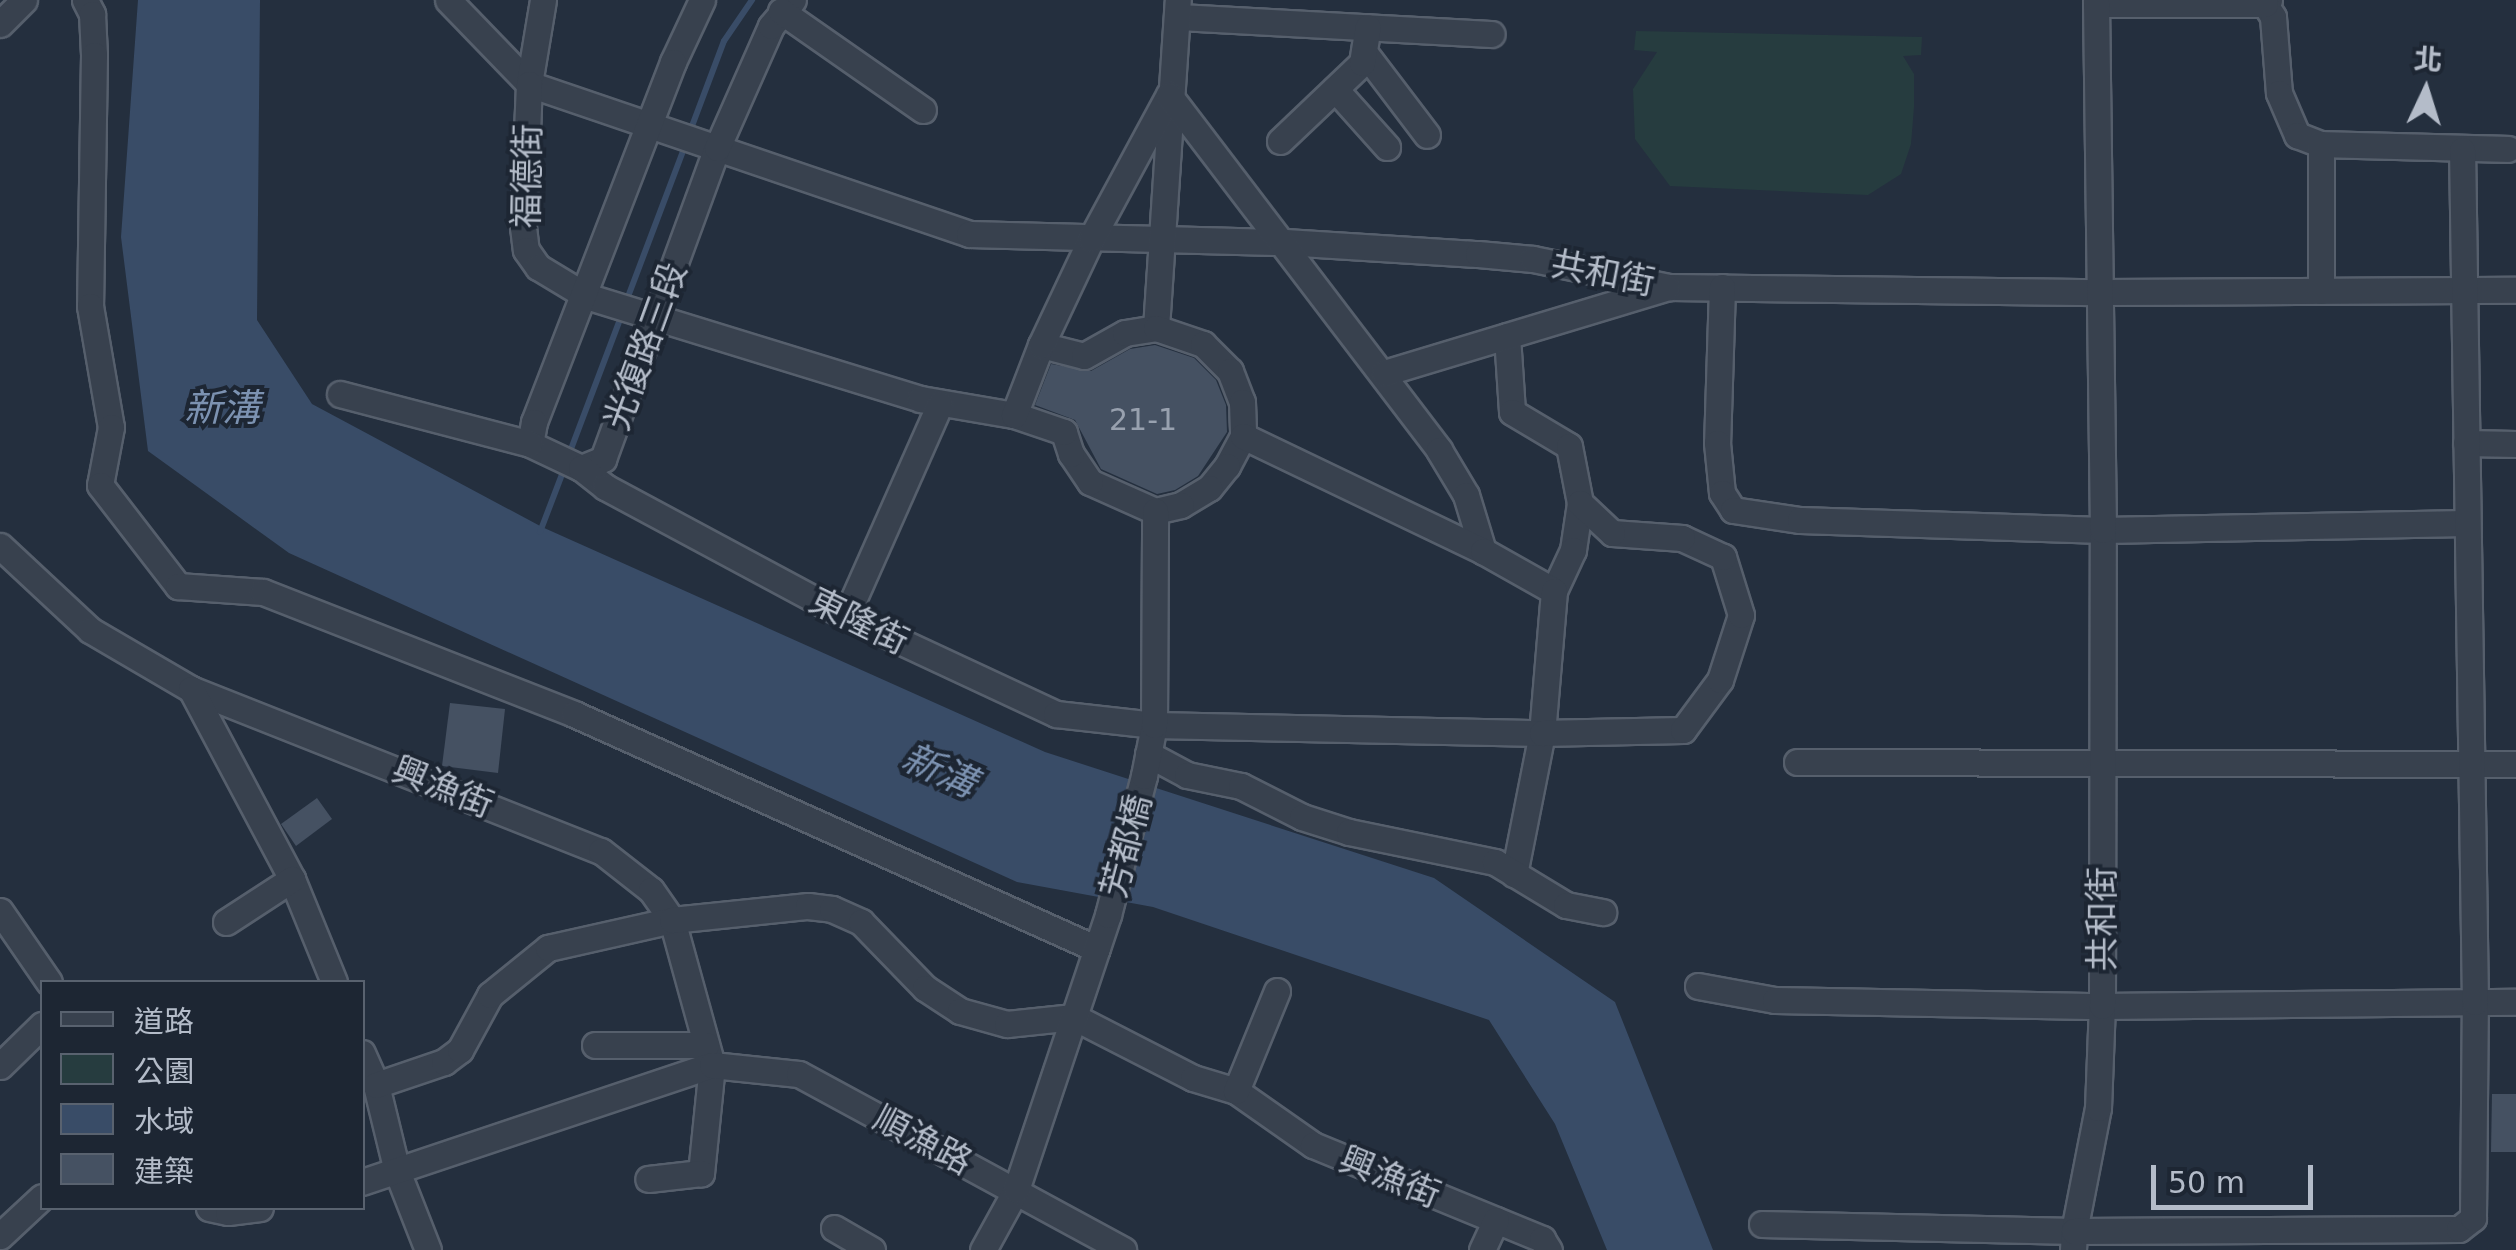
<!DOCTYPE html>
<html>
<head>
<meta charset="utf-8">
<style>
	body { margin:0 }
	#map { position:relative; width:2516px; height:1250px; overflow:hidden; background:#242f3e; font-family:"DejaVu Sans","Noto Sans TC",sans-serif }
	div>[style] { position:absolute }
	.green>* { inset:0; background:#263c3f }
	.water>* { inset:0; background:#394c67 }
	.stream>* { height:6px; margin:-3px; padding:0 3px; transform-origin:3px; border-radius:3px; background:#394c67 }
	.building>* { inset:0; background:#455162 }
	.roads { filter:drop-shadow(2px 0 #565f6c) drop-shadow(-2px 0 #565f6c) drop-shadow(0 2px #565f6c) drop-shadow(0 -2px #565f6c) }
	.minor>* { height:25px; margin:-12.5px; padding:0 12.5px; transform-origin:12.5px; border-radius:12.5px; background:#38414e }
	span { translate:-50% -50%; white-space:nowrap; text-align:center; line-height:1.15; -webkit-text-stroke:8px #1d2633; paint-order:stroke }
	.number-label { font-size:30px; color:#98a1af }
	.number-label span { -webkit-text-stroke-width:0 }
	.street-label { font-size:35px; color:#b4bcc9 }
	.water-label { font-size:38px; color:#7c92b1; font-style:italic }
	.legend { position:absolute; left:40px; top:980px; width:325px; height:230px; box-sizing:border-box; background:#1d2633; border:2px solid #59626f; margin:0; padding:12px 18px; list-style:none; font-size:30px; color:#b4bcc9 }
	.legend li { display:flex; align-items:center; gap:20px; height:50px }
	.legend b { width:50px; border:2px solid #59626f }
	.north { position:absolute; left:2376px; top:40px; width:100px; height:100px; -webkit-text-stroke:8px #1d2633; paint-order:stroke; rotate:4deg; font-size:28px; font-weight:700; line-height:40px; text-align:center; color:#b4bcc9 }
	.north::after { content:''; display:block; margin:auto; width:35px; height:45px; background:#b4bcc9; clip-path:polygon(50% 0,100% 100%,50% 72%,0 100%) }
	.scale { position:absolute; left:2151px; top:1165px; width:162px; height:45px; box-sizing:border-box; border:5px solid #b4bcc9; border-top:0; padding-left:12px; font-size:30px; line-height:35px; white-space:nowrap; color:#b4bcc9; -webkit-text-stroke:8px #1d2633; paint-order:stroke }
</style>
</head>
<body>
<div id="map">
	<div class="green">
		<i style="clip-path:polygon(1636px 31px,1922px 37px,1921px 55px,1903px 56px,1914px 74px,1914px 107px,1911px 144px,1901px 174px,1868px 195px,1670px 186px,1635px 139px,1633px 89px,1657px 52px,1634px 50px)"></i>
	</div>
	<div class="water">
		<i style="clip-path:polygon(138px 0,260px 0,257px 320px,312px 404px,542px 527px,1045px 752px,1434px 878px,1615px 1002px,1713px 1250px,1607px 1250px,1555px 1124px,1489px 1020px,1153px 907px,1017px 882px,289px 553px,148px 451px,121px 237px)"></i>
	</div>
	<div class="stream">
		<i style="left:689px;top:134px;width:99px;rotate:-69.4deg"></i>
		<i style="left:724px;top:41px;width:50px;rotate:-55.7deg"></i>
		<i style="left:626px;top:302px;width:167px;rotate:-69.3deg"></i>
		<i style="left:568px;top:457px;width:153px;rotate:-69.3deg"></i>
		<i style="left:540px;top:532px;width:67px;rotate:-69.1deg"></i>
	</div>
	<div class="building">
		<i style="clip-path:polygon(1155px 345px,1194px 358px,1216px 380px,1226px 405px,1227px 432px,1198px 476px,1175px 490px,1157px 494px,1101px 469px,1075px 420px,1035px 405px,1051px 364px,1091px 371px,1130px 349px)"></i>
		<i style="clip-path:polygon(450px 703px,505px 709px,498px 773px,442px 766px)"></i>
		<i style="clip-path:polygon(317px 798px,332px 819px,296px 846px,281px 824px)"></i>
		<i style="clip-path:polygon(2492px 1094px,2516px 1094px,2516px 1152px,2491px 1152px)"></i>
	</div>
	<div class="roads">
		<div class="minor">
			<i style="left:85px;top:0;width:16px;rotate:63deg"></i>
			<i style="left:92px;top:14px;width:41px;rotate:87.2deg"></i>
			<i style="left:94px;top:55px;width:251px;rotate:90.9deg"></i>
			<i style="left:90px;top:306px;width:123px;rotate:80.2deg"></i>
			<i style="left:111px;top:427px;width:59px;rotate:100.7deg"></i>
			<i style="left:100px;top:485px;width:128px;rotate:52.3deg"></i>
			<i style="left:178px;top:586px;width:85px;rotate:4deg"></i>
			<i style="left:263px;top:592px;width:334px;rotate:21.4deg"></i>
			<i style="left:574px;top:714px;width:573px;rotate:24.2deg"></i>
			<i style="left:448px;top:0;width:117px;rotate:46deg"></i>
			<i style="left:529px;top:84px;width:465px;rotate:18.8deg"></i>
			<i style="left:969px;top:234px;width:316px;rotate:1.5deg"></i>
			<i style="left:1285px;top:242px;width:193px;rotate:3.6deg"></i>
			<i style="left:1478px;top:254px;width:55px;rotate:5.2deg"></i>
			<i style="left:1533px;top:259px;width:140px;rotate:11.6deg"></i>
			<i style="left:1670px;top:287px;width:431px;rotate:0.7deg"></i>
			<i style="left:2101px;top:292px;width:415px;rotate:-0.3deg"></i>
			<i style="left:543px;top:0;width:85px;rotate:99.5deg"></i>
			<i style="left:529px;top:84px;width:143px;rotate:92.4deg"></i>
			<i style="left:523px;top:227px;width:23px;rotate:83deg"></i>
			<i style="left:526px;top:250px;width:21px;rotate:55deg"></i>
			<i style="left:538px;top:267px;width:56px;rotate:31.1deg"></i>
			<i style="left:586px;top:296px;width:350px;rotate:17.1deg"></i>
			<i style="left:920px;top:399px;width:95px;rotate:9.7deg"></i>
			<i style="left:702px;top:0;width:68px;rotate:115.1deg"></i>
			<i style="left:673px;top:62px;width:386px;rotate:111.1deg"></i>
			<i style="left:534px;top:422px;width:22px;rotate:100deg"></i>
			<i style="left:530px;top:444px;width:56px;rotate:25.2deg"></i>
			<i style="left:581px;top:468px;width:24px;rotate:-22deg"></i>
			<i style="left:603px;top:459px;width:331px;rotate:-69.9deg"></i>
			<i style="left:717px;top:148px;width:133px;rotate:-66.1deg"></i>
			<i style="left:771px;top:26px;width:34px;rotate:-50deg"></i>
			<i style="left:2269px;top:0;width:6px;rotate:135deg"></i>
			<i style="left:2265px;top:4px;width:15px;rotate:58deg"></i>
			<i style="left:2273px;top:17px;width:76px;rotate:85.5deg"></i>
			<i style="left:2279px;top:93px;width:46px;rotate:66.8deg"></i>
			<i style="left:2297px;top:135px;width:26px;rotate:21deg"></i>
			<i style="left:2321px;top:144px;width:187px;rotate:1.5deg"></i>
			<i style="left:2096px;top:4px;width:169px"></i>
			<i style="left:781px;top:11px;width:173px;rotate:34.9deg"></i>
			<i style="left:1178px;top:17px;width:314px;rotate:3.1deg"></i>
			<i style="left:0;top:24px;width:34px;rotate:-45deg"></i>
			<i style="left:1364px;top:52px;width:104px;rotate:52.8deg"></i>
			<i style="left:1335px;top:89px;width:78px;rotate:48.1deg"></i>
			<i style="left:1280px;top:141px;width:113px;rotate:-43.6deg"></i>
			<i style="left:1362px;top:63px;width:36px;rotate:-81deg"></i>
			<i style="left:2321px;top:144px;width:147px;rotate:90deg"></i>
			<i style="left:1722px;top:287px;width:156px;rotate:91.8deg"></i>
			<i style="left:1717px;top:443px;width:50px;rotate:84.3deg"></i>
			<i style="left:1722px;top:493px;width:20px;rotate:57deg"></i>
			<i style="left:1733px;top:510px;width:68px;rotate:8.5deg"></i>
			<i style="left:1800px;top:520px;width:303px;rotate:1.9deg"></i>
			<i style="left:2103px;top:530px;width:363px;rotate:-1.1deg"></i>
			<i style="left:1156px;top:328px;width:329px;rotate:-86.2deg"></i>
			<i style="left:1507px;top:336px;width:76px;rotate:86.2deg"></i>
			<i style="left:1512px;top:412px;width:66px;rotate:30.8deg"></i>
			<i style="left:1569px;top:446px;width:58px;rotate:79.1deg"></i>
			<i style="left:1580px;top:503px;width:48px;rotate:98.5deg"></i>
			<i style="left:1573px;top:550px;width:45px;rotate:114.9deg"></i>
			<i style="left:1041px;top:345px;width:44px;rotate:14.3deg"></i>
			<i style="left:1084px;top:356px;width:47px;rotate:-29.3deg"></i>
			<i style="left:1125px;top:333px;width:31px;rotate:-9deg"></i>
			<i style="left:1156px;top:328px;width:50px;rotate:18.8deg"></i>
			<i style="left:1203px;top:344px;width:38px;rotate:45deg"></i>
			<i style="left:1230px;top:371px;width:33px;rotate:69deg"></i>
			<i style="left:1242px;top:402px;width:34px;rotate:88deg"></i>
			<i style="left:1243px;top:436px;width:34px;rotate:118deg"></i>
			<i style="left:1227px;top:466px;width:28px;rotate:129deg"></i>
			<i style="left:1209px;top:488px;width:33px;rotate:149deg"></i>
			<i style="left:1181px;top:505px;width:27px;rotate:167deg"></i>
			<i style="left:1155px;top:511px;width:71px;rotate:-156deg"></i>
			<i style="left:1090px;top:482px;width:34px;rotate:-124deg"></i>
			<i style="left:1071px;top:454px;width:23px;rotate:-108deg"></i>
			<i style="left:1064px;top:432px;width:53px;rotate:-161.2deg"></i>
			<i style="left:1014px;top:415px;width:75px;rotate:-68.9deg"></i>
			<i style="left:1041px;top:345px;width:117px;rotate:-64.7deg"></i>
			<i style="left:1091px;top:239px;width:164px;rotate:-61.6deg"></i>
			<i style="left:1169px;top:95px;width:446px;rotate:52.7deg"></i>
			<i style="left:1439px;top:450px;width:52px;rotate:59deg"></i>
			<i style="left:1466px;top:495px;width:59px;rotate:73.1deg"></i>
			<i style="left:1384px;top:373px;width:295px;rotate:-16.8deg"></i>
			<i style="left:340px;top:394px;width:196px;rotate:14.7deg"></i>
			<i style="left:1243px;top:436px;width:266px;rotate:25.6deg"></i>
			<i style="left:1483px;top:551px;width:81px;rotate:29.4deg"></i>
			<i style="left:1554px;top:591px;width:143px;rotate:94.8deg"></i>
			<i style="left:1542px;top:733px;width:144px;rotate:101.2deg"></i>
			<i style="left:2466px;top:443px;width:50px;rotate:1.1deg"></i>
			<i style="left:581px;top:468px;width:31px;rotate:38deg"></i>
			<i style="left:605px;top:487px;width:273px;rotate:28.2deg"></i>
			<i style="left:846px;top:616px;width:232px;rotate:25deg"></i>
			<i style="left:1056px;top:714px;width:99px;rotate:6.4deg"></i>
			<i style="left:1154px;top:725px;width:388px;rotate:1.2deg"></i>
			<i style="left:1542px;top:733px;width:141px;rotate:-1.2deg"></i>
			<i style="left:1683px;top:730px;width:62px;rotate:-53.5deg"></i>
			<i style="left:1720px;top:680px;width:68px;rotate:-72.1deg"></i>
			<i style="left:1741px;top:615px;width:61px;rotate:-107.2deg"></i>
			<i style="left:1723px;top:557px;width:45px;rotate:-155.1deg"></i>
			<i style="left:1682px;top:538px;width:70px;rotate:-175.9deg"></i>
			<i style="left:1612px;top:533px;width:44px;rotate:-136.8deg"></i>
			<i style="left:0;top:546px;width:123px;rotate:43deg"></i>
			<i style="left:90px;top:630px;width:117px;rotate:30.3deg"></i>
			<i style="left:191px;top:689px;width:441px;rotate:21.6deg"></i>
			<i style="left:601px;top:851px;width:63px;rotate:38deg"></i>
			<i style="left:651px;top:890px;width:37px;rotate:55deg"></i>
			<i style="left:672px;top:920px;width:150px;rotate:74.6deg"></i>
			<i style="left:712px;top:1065px;width:109px;rotate:95.8deg"></i>
			<i style="left:701px;top:1173px;width:53px;rotate:173.5deg"></i>
			<i style="left:846px;top:616px;width:232px;rotate:-66.1deg"></i>
			<i style="left:191px;top:689px;width:215px;rotate:62deg"></i>
			<i style="left:292px;top:879px;width:111px;rotate:67.8deg"></i>
			<i style="left:1148px;top:754px;width:44px;rotate:28.3deg"></i>
			<i style="left:1187px;top:775px;width:55px;rotate:11.5deg"></i>
			<i style="left:1241px;top:786px;width:68px;rotate:26.9deg"></i>
			<i style="left:1302px;top:817px;width:49px;rotate:17.7deg"></i>
			<i style="left:1349px;top:832px;width:149px;rotate:11.6deg"></i>
			<i style="left:1495px;top:862px;width:83px;rotate:31.2deg"></i>
			<i style="left:1566px;top:905px;width:38px;rotate:11deg"></i>
			<i style="left:1797px;top:762px;width:719px;rotate:0.16deg"></i>
			<i style="left:0;top:911px;width:86px;rotate:55.4deg"></i>
			<i style="left:226px;top:922px;width:79px;rotate:-33.1deg"></i>
			<i style="left:1698px;top:986px;width:78px;rotate:10.3deg"></i>
			<i style="left:1775px;top:1000px;width:327px;rotate:1.1deg"></i>
			<i style="left:2102px;top:1006px;width:414px;rotate:-0.6deg"></i>
			<i style="left:595px;top:1045px;width:111px"></i>
			<i style="left:362px;top:1053px;width:35px;rotate:66deg"></i>
			<i style="left:376px;top:1085px;width:89px;rotate:76.3deg"></i>
			<i style="left:397px;top:1171px;width:85px;rotate:68.6deg"></i>
			<i style="left:0;top:1066px;width:59px;rotate:-44.3deg"></i>
			<i style="left:376px;top:1085px;width:72px;rotate:-18.7deg"></i>
			<i style="left:444px;top:1062px;width:20px;rotate:-37deg"></i>
			<i style="left:460px;top:1050px;width:63px;rotate:-61.4deg"></i>
			<i style="left:490px;top:995px;width:75px;rotate:-39deg"></i>
			<i style="left:548px;top:948px;width:127px;rotate:-12.7deg"></i>
			<i style="left:672px;top:920px;width:137px;rotate:-5.9deg"></i>
			<i style="left:808px;top:906px;width:24px;rotate:7deg"></i>
			<i style="left:832px;top:909px;width:32px;rotate:24deg"></i>
			<i style="left:861px;top:922px;width:92px;rotate:45.9deg"></i>
			<i style="left:925px;top:988px;width:42px;rotate:33.3deg"></i>
			<i style="left:960px;top:1011px;width:49px;rotate:15.5deg"></i>
			<i style="left:1007px;top:1024px;width:67px;rotate:-6deg"></i>
			<i style="left:1074px;top:1017px;width:134px;rotate:27.1deg"></i>
			<i style="left:1193px;top:1078px;width:45px;rotate:16.8deg"></i>
			<i style="left:1236px;top:1091px;width:94px;rotate:35deg"></i>
			<i style="left:1313px;top:1145px;width:248px;rotate:22.3deg"></i>
			<i style="left:1542px;top:1239px;width:13px;rotate:58deg"></i>
			<i style="left:1236px;top:1091px;width:108px;rotate:-67.7deg"></i>
			<i style="left:362px;top:1182px;width:369px;rotate:-18.5deg"></i>
			<i style="left:712px;top:1065px;width:87px;rotate:5.9deg"></i>
			<i style="left:799px;top:1074px;width:369px;rotate:28.5deg"></i>
			<i style="left:209px;top:1208px;width:19px;rotate:12deg"></i>
			<i style="left:228px;top:1212px;width:32px;rotate:-7deg"></i>
			<i style="left:1762px;top:1224px;width:312px;rotate:1.3deg"></i>
			<i style="left:2074px;top:1231px;width:125px;rotate:-79deg"></i>
			<i style="left:2098px;top:1108px;width:102px;rotate:-87.8deg"></i>
			<i style="left:2102px;top:1006px;width:476px;rotate:-89.9deg"></i>
			<i style="left:2103px;top:530px;width:530px;rotate:-90.76deg"></i>
			<i style="left:834px;top:1228px;width:44px;rotate:30.1deg"></i>
			<i style="left:0;top:1236px;width:57px;rotate:-42.9deg"></i>
			<i style="left:983px;top:1250px;width:68px;rotate:-61.2deg"></i>
			<i style="left:1016px;top:1190px;width:290px;rotate:-71.5deg"></i>
			<i style="left:1108px;top:915px;width:144px;rotate:-75.5deg"></i>
			<i style="left:1144px;top:776px;width:52px;rotate:-78.9deg"></i>
			<i style="left:1154px;top:725px;width:214px;rotate:-89.7deg"></i>
			<i style="left:1482px;top:1250px;width:33px;rotate:-65deg"></i>
			<i style="left:2073px;top:1250px;width:19px;rotate:-87deg"></i>
			<i style="left:2074px;top:1231px;width:385px;rotate:-0.3deg"></i>
			<i style="left:2459px;top:1229px;width:18px;rotate:-38deg"></i>
			<i style="left:2473px;top:1218px;width:216px;rotate:-89.5deg"></i>
			<i style="left:2475px;top:1002px;width:852px;rotate:-90.87deg"></i>
		</div>
	</div>
	<div class="number-label">
		<span style="left:1143px;top:420px">21-1</span>
	</div>
	<div class="street-label">
		<span style="left:527px;top:176px;rotate:-89deg">福德街</span>
		<span style="left:1603px;top:273px;rotate:11deg">共和街</span>
		<span style="left:645px;top:346px;rotate:-70deg">光復路三段</span>
		<span style="left:859px;top:621px;rotate:26deg">東隆街</span>
		<span style="left:443px;top:787px;rotate:22deg">興漁街</span>
		<span style="left:1126px;top:846px;rotate:-75deg">芳都橋</span>
		<span style="left:2102px;top:919px;rotate:-90deg">共和街</span>
		<span style="left:923px;top:1140px;rotate:28deg">順漁路</span>
		<span style="left:1390px;top:1177px;rotate:22deg">興漁街</span>
	</div>
	<div class="water-label">
		<span style="left:222px;top:409px">新溝</span>
		<span style="left:939px;top:771px;rotate:24deg">新溝</span>
	</div>
	<ul class="legend">
	<li><b style="height:12px;background:#38414e"></b>道路</li>
	<li><b style="height:28px;background:#263c3f"></b>公園</li>
	<li><b style="height:28px;background:#394c67"></b>水域</li>
	<li><b style="height:28px;background:#455162"></b>建築</li>
	</ul>
	<div class="north">北</div>
	<div class="scale">50 m</div>
</div>
</body>
</html>
